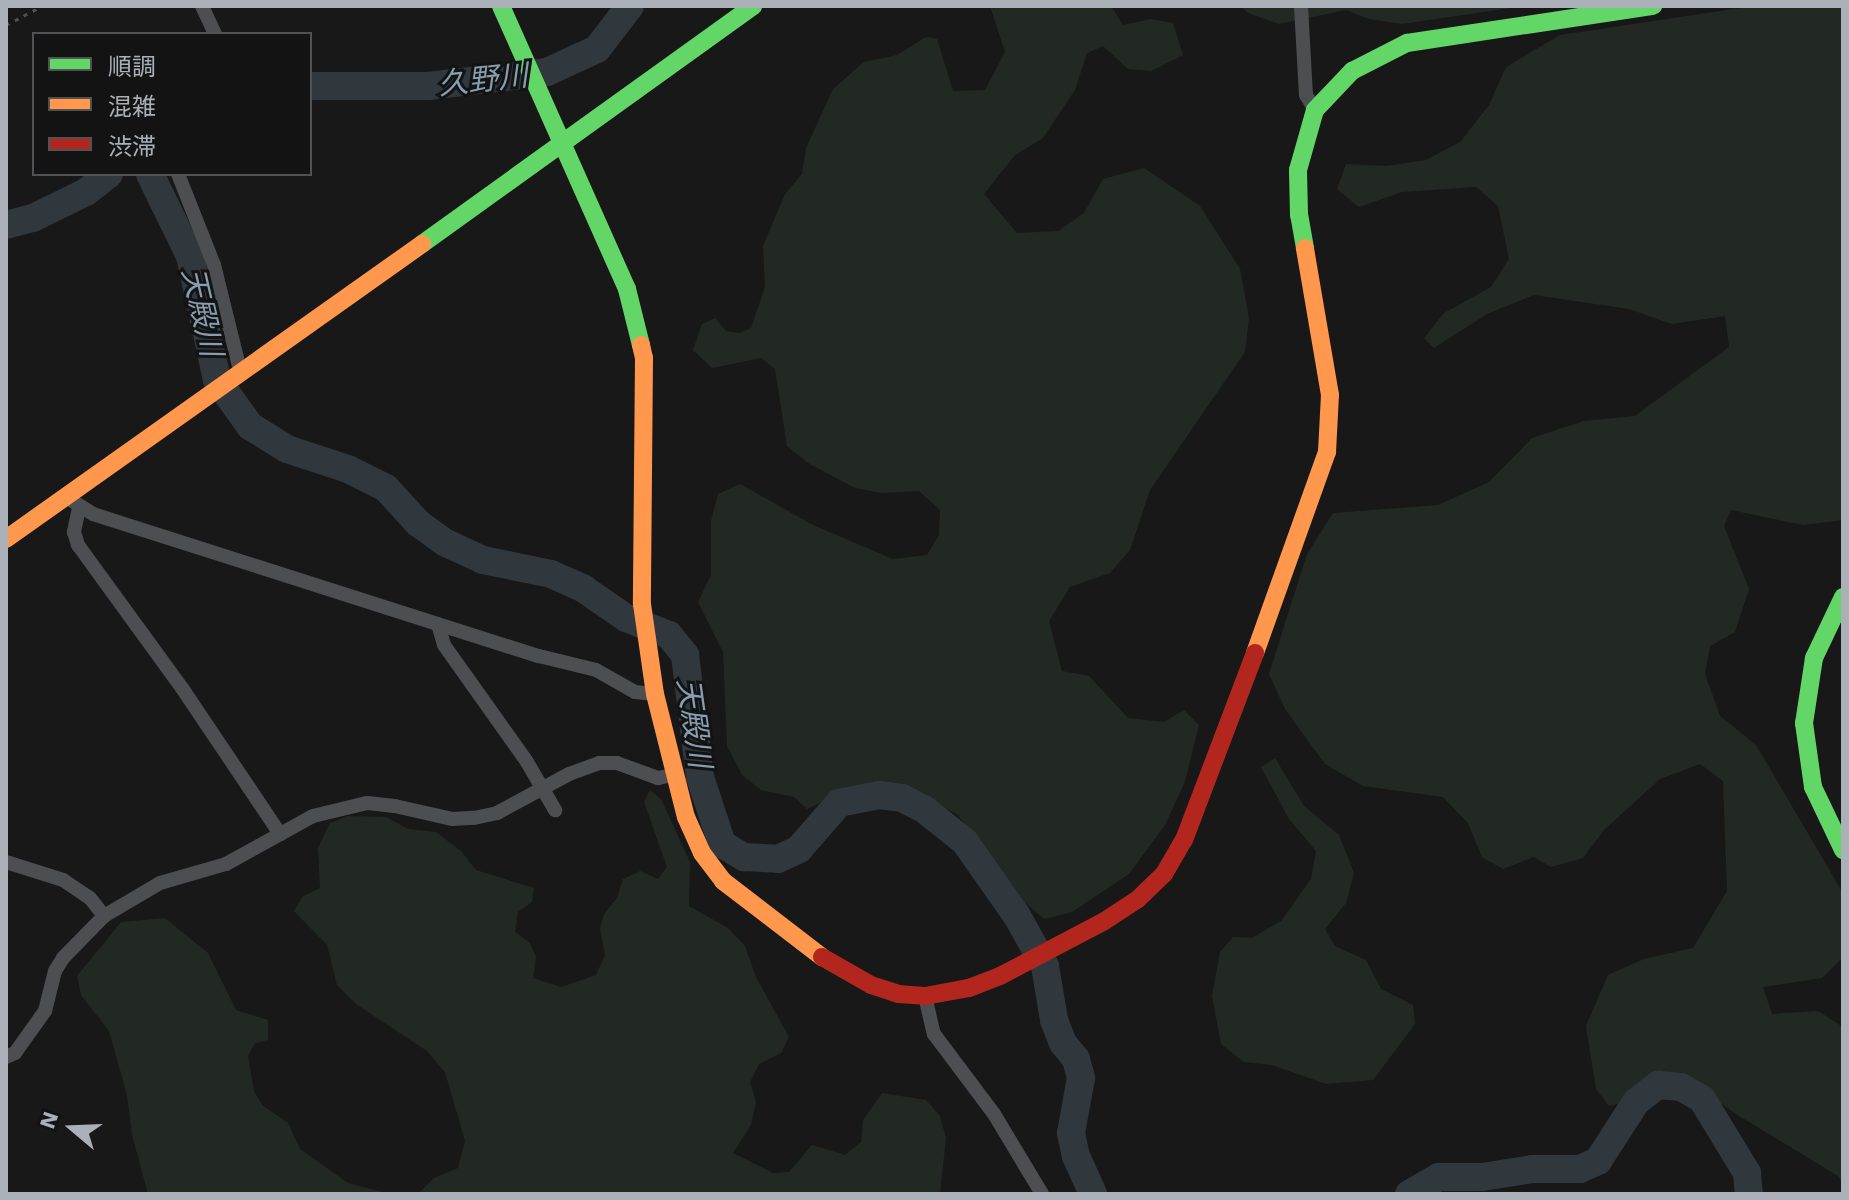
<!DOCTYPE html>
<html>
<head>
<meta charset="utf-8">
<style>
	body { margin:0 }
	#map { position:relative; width:1849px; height:1200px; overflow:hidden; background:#181819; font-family:"Work Sans","Noto Sans JP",sans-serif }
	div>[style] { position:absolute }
	.green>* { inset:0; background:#222923 }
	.river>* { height:28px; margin:-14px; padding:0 14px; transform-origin:14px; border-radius:14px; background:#30383d }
	.path>* { height:3px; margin-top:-1.5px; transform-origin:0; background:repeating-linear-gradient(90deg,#4e5052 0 4px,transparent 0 10px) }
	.street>* { height:14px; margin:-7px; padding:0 7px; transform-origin:7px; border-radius:7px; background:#4d4e51 }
	.fast>* { height:18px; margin:-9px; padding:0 9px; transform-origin:9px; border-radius:9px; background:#63d668 }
	.slow>* { height:18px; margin:-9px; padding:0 9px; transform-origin:9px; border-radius:9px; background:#ff974d }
	.jam>* { height:18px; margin:-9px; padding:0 9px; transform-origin:9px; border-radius:9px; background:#b3261e }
	span { translate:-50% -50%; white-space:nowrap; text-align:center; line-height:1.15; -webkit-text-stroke:6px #131314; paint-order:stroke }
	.water-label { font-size:30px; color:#869eaf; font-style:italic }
	.frame { position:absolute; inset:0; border:8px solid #abb0b8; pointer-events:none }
	.legend { position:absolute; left:32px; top:32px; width:280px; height:144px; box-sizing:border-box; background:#131314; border:2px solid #505256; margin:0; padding:10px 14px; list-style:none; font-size:24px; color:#abb0b8 }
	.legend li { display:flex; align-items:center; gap:16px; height:40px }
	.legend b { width:40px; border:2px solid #505256 }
	.north { position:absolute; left:32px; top:1088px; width:80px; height:80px; -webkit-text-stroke:6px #131314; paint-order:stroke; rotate:289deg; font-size:22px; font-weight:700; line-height:32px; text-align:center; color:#abb0b8 }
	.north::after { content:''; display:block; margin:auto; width:28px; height:36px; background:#abb0b8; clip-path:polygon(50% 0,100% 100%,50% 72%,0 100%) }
</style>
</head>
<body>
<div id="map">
	<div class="green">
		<i style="clip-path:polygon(990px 6px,1111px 6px,1123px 25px,1151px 19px,1173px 23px,1183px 55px,1151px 71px,1128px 69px,1103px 46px,1087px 53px,1075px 90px,1043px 138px,1015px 155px,984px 194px,1017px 233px,1058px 231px,1084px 213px,1103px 179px,1144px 168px,1200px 206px,1240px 269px,1249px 318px,1245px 352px,1150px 490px,1130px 550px,1110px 573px,1070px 587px,1049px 621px,1062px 671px,1089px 676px,1128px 718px,1164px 722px,1184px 710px,1199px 725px,1185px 782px,1165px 825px,1129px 874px,1072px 912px,1044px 919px,1021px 899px,958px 815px,924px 796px,890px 785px,851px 788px,807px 809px,794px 797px,761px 790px,742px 775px,727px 746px,723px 652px,698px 602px,711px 575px,711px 521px,718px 494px,740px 484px,813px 525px,893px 559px,927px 555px,939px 535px,940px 510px,919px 491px,882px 493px,855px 488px,808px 463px,787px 446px,775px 369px,761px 358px,712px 368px,693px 350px,702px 324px,715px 318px,726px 331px,739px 333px,751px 328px,765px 287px,763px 246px,785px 194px,802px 174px,806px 148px,833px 89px,864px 62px,897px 55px,926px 37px,937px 39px,953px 91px,985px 90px,1005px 52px)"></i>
		<i style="clip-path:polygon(1241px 6px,1524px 6px,1402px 24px,1369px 19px,1346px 10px,1279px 24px,1248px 13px)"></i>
		<i style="clip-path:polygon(1754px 6px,1843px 6px,1843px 520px,1803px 525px,1731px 510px,1724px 526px,1749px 589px,1735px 632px,1710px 646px,1705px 674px,1720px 716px,1756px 745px,1843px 893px,1843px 957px,1822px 978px,1763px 987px,1772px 1014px,1818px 1011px,1843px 1027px,1843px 1183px,1838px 1176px,1736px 1114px,1685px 1077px,1656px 1077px,1623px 1103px,1609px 1106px,1596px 1089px,1586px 1026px,1608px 975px,1644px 959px,1693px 948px,1727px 891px,1723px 781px,1700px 764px,1660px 779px,1604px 830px,1583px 858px,1551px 867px,1534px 857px,1503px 869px,1482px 857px,1468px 823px,1443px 797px,1363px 786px,1325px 764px,1285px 709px,1269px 674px,1307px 554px,1333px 513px,1438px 505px,1489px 482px,1532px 438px,1584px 421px,1635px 416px,1729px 347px,1725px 316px,1672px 324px,1629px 309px,1534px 295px,1487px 314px,1434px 348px,1424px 338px,1444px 313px,1491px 287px,1509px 259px,1498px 206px,1476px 187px,1402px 192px,1359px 207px,1337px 189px,1346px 164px,1386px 166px,1426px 160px,1460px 142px,1489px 105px,1506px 67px,1560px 35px)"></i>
		<i style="clip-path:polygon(1275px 758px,1304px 806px,1339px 835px,1354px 873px,1346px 903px,1325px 929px,1335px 946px,1366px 960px,1381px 989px,1413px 1005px,1415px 1024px,1373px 1080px,1326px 1084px,1272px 1065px,1244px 1062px,1221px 1044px,1212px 996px,1220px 952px,1233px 937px,1252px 938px,1281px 921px,1311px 879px,1316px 851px,1289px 819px,1261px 767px)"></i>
		<i style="clip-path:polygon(650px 790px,661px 799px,690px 862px,689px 906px,728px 928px,745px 946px,756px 977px,789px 1037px,781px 1053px,759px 1064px,750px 1082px,756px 1102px,751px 1125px,733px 1153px,773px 1173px,789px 1172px,812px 1145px,845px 1155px,861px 1142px,863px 1120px,882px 1093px,926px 1100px,940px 1116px,946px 1138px,940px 1194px,418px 1194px,434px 1178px,458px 1168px,465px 1141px,445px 1072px,427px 1051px,356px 1004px,337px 985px,327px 945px,294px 911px,302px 897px,320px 888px,318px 848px,330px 823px,348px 816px,386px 817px,408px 829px,436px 832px,461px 851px,476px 870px,534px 888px,532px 902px,518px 912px,515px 932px,530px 943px,536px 957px,533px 978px,561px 987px,596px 975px,605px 955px,600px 928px,604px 914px,617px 898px,623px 879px,640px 871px,658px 879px,667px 867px,644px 802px)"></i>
		<i style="clip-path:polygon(165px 918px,208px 953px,236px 1010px,268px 1020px,268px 1040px,255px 1043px,248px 1056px,254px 1091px,262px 1105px,288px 1123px,300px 1149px,348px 1183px,390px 1194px,148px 1194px,132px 1135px,127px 1095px,109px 1031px,81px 995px,77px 976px,121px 922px)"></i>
	</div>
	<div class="river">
		<i style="left:310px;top:86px;width:118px"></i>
		<i style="left:428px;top:86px;width:120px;rotate:-6.7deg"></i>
		<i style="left:547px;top:72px;width:55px;rotate:-24.7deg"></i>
		<i style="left:597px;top:49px;width:54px;rotate:-52.5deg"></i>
		<i style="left:150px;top:174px;width:91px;rotate:64deg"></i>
		<i style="left:190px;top:256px;width:127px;rotate:77.7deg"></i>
		<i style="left:217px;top:380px;width:57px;rotate:54.3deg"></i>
		<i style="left:250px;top:426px;width:44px;rotate:31.9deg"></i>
		<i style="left:287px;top:449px;width:64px;rotate:18.2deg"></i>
		<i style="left:348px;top:469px;width:42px;rotate:26.6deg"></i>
		<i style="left:386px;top:488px;width:47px;rotate:47.6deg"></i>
		<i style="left:418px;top:523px;width:34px;rotate:36deg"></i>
		<i style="left:446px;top:543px;width:41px;rotate:24.7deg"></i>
		<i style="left:483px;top:560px;width:69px;rotate:11.6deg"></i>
		<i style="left:551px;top:574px;width:36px;rotate:24deg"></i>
		<i style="left:584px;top:589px;width:51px;rotate:34.6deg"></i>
		<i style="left:626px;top:618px;width:46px;rotate:21.6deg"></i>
		<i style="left:669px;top:635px;width:26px;rotate:51deg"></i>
		<i style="left:685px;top:655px;width:123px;rotate:83deg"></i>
		<i style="left:700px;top:777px;width:71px;rotate:71.8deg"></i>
		<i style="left:722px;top:844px;width:26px;rotate:31deg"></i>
		<i style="left:744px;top:857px;width:34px;rotate:3deg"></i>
		<i style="left:778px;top:859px;width:23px;rotate:-25deg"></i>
		<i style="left:799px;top:849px;width:61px;rotate:-49deg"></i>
		<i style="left:839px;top:803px;width:41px;rotate:-11.3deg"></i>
		<i style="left:879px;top:795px;width:23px;rotate:7deg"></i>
		<i style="left:902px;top:798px;width:25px;rotate:27deg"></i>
		<i style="left:924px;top:809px;width:53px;rotate:38.8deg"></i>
		<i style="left:965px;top:842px;width:90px;rotate:54.9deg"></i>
		<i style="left:1017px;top:916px;width:57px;rotate:60.8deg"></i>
		<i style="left:1045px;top:966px;width:55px;rotate:80.5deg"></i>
		<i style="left:1054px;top:1020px;width:25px;rotate:69deg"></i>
		<i style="left:1063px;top:1043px;width:21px;rotate:51deg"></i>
		<i style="left:1076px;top:1059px;width:20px;rotate:75deg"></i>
		<i style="left:1081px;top:1078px;width:56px;rotate:100.3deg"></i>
		<i style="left:1071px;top:1133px;width:24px;rotate:78deg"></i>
		<i style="left:1076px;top:1156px;width:42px;rotate:65.9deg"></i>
		<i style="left:6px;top:225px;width:28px;rotate:-15deg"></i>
		<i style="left:33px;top:218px;width:59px;rotate:-26.1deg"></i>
		<i style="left:86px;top:192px;width:29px;rotate:-38deg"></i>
		<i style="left:1409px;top:1194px;width:34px;rotate:-30deg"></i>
		<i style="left:1439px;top:1177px;width:43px"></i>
		<i style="left:1482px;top:1177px;width:52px;rotate:-8.9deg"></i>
		<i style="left:1533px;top:1169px;width:47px"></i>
		<i style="left:1580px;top:1169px;width:20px;rotate:-24deg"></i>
		<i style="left:1598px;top:1161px;width:70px;rotate:-57.2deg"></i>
		<i style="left:1636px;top:1102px;width:28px;rotate:-38deg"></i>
		<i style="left:1658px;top:1085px;width:23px;rotate:5deg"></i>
		<i style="left:1681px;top:1087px;width:24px;rotate:30deg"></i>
		<i style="left:1702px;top:1099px;width:87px;rotate:58.7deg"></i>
		<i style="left:1747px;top:1173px;width:21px;rotate:85deg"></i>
	</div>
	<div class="path">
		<i style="left:6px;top:25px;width:41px;rotate:-27.8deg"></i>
	</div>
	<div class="street">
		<i style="left:202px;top:6px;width:31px;rotate:65deg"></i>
		<i style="left:1301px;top:6px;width:89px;rotate:86.8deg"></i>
		<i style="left:1306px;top:95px;width:17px;rotate:59deg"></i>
		<i style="left:178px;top:174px;width:98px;rotate:68.4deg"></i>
		<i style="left:214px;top:265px;width:112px;rotate:76.1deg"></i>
		<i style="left:66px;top:497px;width:32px;rotate:32deg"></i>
		<i style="left:93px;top:514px;width:468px;rotate:17.7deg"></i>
		<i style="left:539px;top:656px;width:59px;rotate:13.8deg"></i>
		<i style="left:596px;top:670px;width:45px;rotate:29.4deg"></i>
		<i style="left:635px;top:692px;width:20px;rotate:6deg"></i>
		<i style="left:79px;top:508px;width:25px;rotate:102deg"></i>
		<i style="left:74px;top:532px;width:14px;rotate:73deg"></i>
		<i style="left:78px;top:545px;width:177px;rotate:54deg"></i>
		<i style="left:182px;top:688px;width:176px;rotate:56.1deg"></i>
		<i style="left:438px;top:624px;width:22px;rotate:74deg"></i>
		<i style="left:444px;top:645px;width:143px;rotate:54.6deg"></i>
		<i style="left:527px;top:762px;width:56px;rotate:59.7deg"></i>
		<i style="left:6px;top:862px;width:60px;rotate:17.5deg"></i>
		<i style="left:63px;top:880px;width:32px;rotate:34deg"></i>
		<i style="left:90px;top:898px;width:23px;rotate:52deg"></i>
		<i style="left:925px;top:996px;width:39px;rotate:77deg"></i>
		<i style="left:934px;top:1034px;width:100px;rotate:53.1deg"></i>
		<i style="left:994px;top:1114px;width:93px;rotate:59deg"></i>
		<i style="left:6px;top:1057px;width:10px;rotate:-24deg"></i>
		<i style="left:15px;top:1053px;width:52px;rotate:-54.5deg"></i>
		<i style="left:45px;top:1011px;width:41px;rotate:-76deg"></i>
		<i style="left:55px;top:971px;width:15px;rotate:-58deg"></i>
		<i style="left:63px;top:958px;width:59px;rotate:-45.7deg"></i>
		<i style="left:104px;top:916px;width:65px;rotate:-30.5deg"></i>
		<i style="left:160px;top:883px;width:69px;rotate:-16.1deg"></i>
		<i style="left:226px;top:864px;width:99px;rotate:-28.9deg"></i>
		<i style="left:313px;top:816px;width:56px;rotate:-13.5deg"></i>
		<i style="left:367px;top:803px;width:28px;rotate:6deg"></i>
		<i style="left:395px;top:806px;width:58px;rotate:12.8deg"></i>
		<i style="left:452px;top:819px;width:22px;rotate:-3deg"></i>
		<i style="left:474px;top:818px;width:24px;rotate:-12deg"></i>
		<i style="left:497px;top:813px;width:82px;rotate:-28.4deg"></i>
		<i style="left:569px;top:774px;width:32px;rotate:-20deg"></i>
		<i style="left:599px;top:763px;width:18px"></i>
		<i style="left:617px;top:763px;width:44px;rotate:20.1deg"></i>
		<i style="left:658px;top:778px;width:16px;rotate:-11deg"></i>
	</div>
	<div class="fast">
		<i style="left:501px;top:6px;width:310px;rotate:66deg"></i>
		<i style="left:627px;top:289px;width:58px;rotate:76deg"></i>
		<i style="left:422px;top:244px;width:408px;rotate:-35.7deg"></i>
		<i style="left:1305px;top:248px;width:34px;rotate:-100deg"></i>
		<i style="left:1299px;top:215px;width:45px;rotate:-91.3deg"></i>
		<i style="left:1298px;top:170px;width:62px;rotate:-74.2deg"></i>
		<i style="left:1315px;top:110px;width:54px;rotate:-46.5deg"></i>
		<i style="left:1352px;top:71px;width:62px;rotate:-27deg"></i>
		<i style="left:1407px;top:43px;width:249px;rotate:-8.6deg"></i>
		<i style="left:1843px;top:597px;width:68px;rotate:115.4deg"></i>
		<i style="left:1814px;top:658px;width:66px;rotate:98.7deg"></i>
		<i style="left:1804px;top:723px;width:65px;rotate:82deg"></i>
		<i style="left:1813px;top:787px;width:70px;rotate:64.5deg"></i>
	</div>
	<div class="slow">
		<i style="left:641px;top:345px;width:13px;rotate:77deg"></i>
		<i style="left:644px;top:358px;width:246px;rotate:90.5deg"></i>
		<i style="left:642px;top:604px;width:91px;rotate:81.8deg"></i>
		<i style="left:655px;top:694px;width:127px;rotate:75.9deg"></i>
		<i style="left:686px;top:817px;width:39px;rotate:66deg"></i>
		<i style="left:702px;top:853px;width:35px;rotate:53deg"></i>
		<i style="left:723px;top:881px;width:125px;rotate:37.5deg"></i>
		<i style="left:6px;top:539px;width:510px;rotate:-35.34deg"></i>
		<i style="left:1255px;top:653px;width:214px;rotate:-70.3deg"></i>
		<i style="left:1327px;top:452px;width:57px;rotate:-87deg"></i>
		<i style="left:1330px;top:395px;width:149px;rotate:-99.7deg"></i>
	</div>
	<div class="jam">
		<i style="left:822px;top:957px;width:56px;rotate:29.7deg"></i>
		<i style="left:871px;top:985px;width:28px;rotate:18deg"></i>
		<i style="left:898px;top:994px;width:27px;rotate:4deg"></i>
		<i style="left:925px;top:996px;width:45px;rotate:-10.3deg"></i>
		<i style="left:969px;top:988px;width:33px;rotate:-21deg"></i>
		<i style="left:1000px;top:976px;width:116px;rotate:-27.7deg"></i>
		<i style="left:1103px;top:922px;width:42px;rotate:-33.3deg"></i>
		<i style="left:1138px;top:899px;width:36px;rotate:-44deg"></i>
		<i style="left:1164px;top:874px;width:39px;rotate:-60deg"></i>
		<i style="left:1184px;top:840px;width:200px;rotate:-69.2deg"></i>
	</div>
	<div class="water-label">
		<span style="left:483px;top:80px;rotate:-6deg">久野川</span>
		<span style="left:202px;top:312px;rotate:77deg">天殿川</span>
		<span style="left:694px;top:723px;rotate:82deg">天殿川</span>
	</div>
	<div class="frame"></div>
	<ul class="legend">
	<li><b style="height:10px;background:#63d668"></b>順調</li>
	<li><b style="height:10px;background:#ff974d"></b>混雑</li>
	<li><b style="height:10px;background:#b3261e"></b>渋滞</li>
	</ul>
	<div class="north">N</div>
</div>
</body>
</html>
